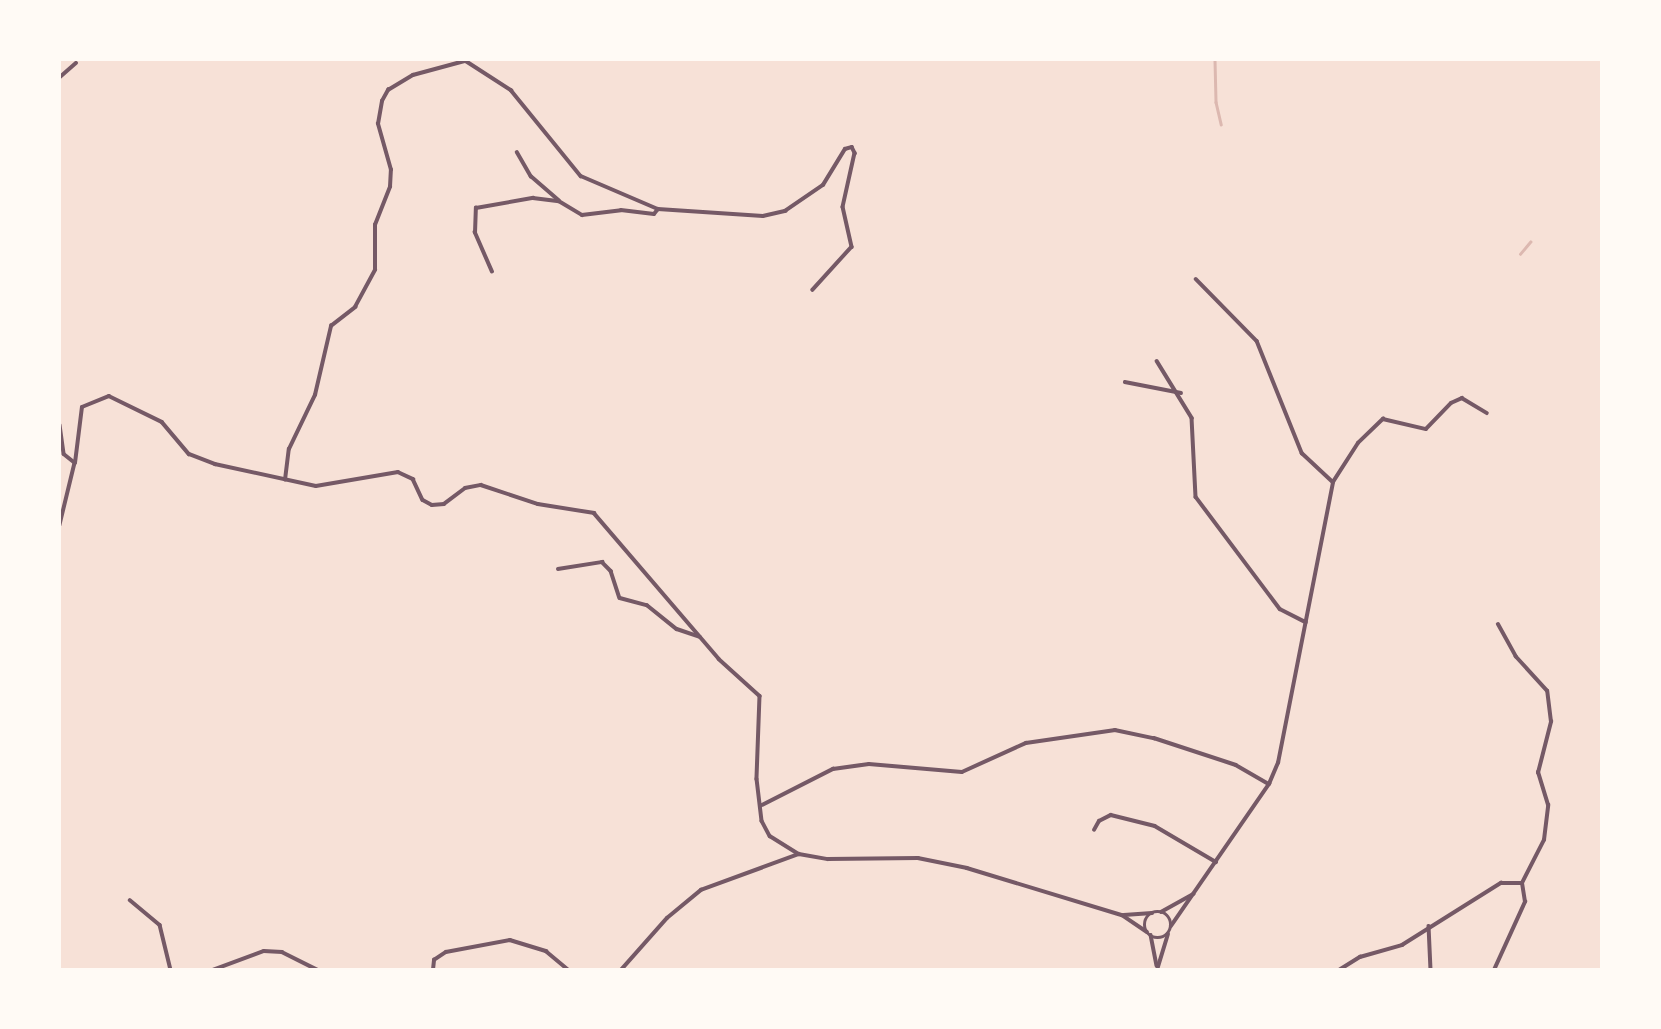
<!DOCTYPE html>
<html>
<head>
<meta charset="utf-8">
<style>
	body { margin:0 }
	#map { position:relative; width:1661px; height:1029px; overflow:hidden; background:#f7e1d7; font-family:"Space Grotesk",sans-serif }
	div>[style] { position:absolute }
	.stream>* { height:2.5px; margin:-1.25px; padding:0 1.25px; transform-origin:1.25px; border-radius:1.25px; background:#dcb8b0 }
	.minor>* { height:3.5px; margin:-1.75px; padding:0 1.75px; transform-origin:1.75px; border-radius:1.75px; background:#755966 }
	.minor>.ring { margin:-1.75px; padding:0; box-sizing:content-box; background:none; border:3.5px solid #755966; border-radius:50% }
	span { translate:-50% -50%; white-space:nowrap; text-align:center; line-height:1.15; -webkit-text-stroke:6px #fffaf5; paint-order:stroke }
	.frame { position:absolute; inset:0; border:61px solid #fffaf5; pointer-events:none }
</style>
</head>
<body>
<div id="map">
	<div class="stream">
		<i style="left:1215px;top:60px;width:42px;rotate:88.6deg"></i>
		<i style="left:1216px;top:102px;width:23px;rotate:77deg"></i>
		<i style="left:1520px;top:254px;width:16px;rotate:-50deg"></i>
	</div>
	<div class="minor">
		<i style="left:466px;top:61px;width:54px;rotate:32.8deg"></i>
		<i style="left:511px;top:90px;width:111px;rotate:50.9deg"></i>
		<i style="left:581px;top:176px;width:84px;rotate:23.2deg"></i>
		<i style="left:658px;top:209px;width:105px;rotate:3.8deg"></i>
		<i style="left:763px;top:216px;width:23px;rotate:-13deg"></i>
		<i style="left:785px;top:211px;width:46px;rotate:-34.4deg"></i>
		<i style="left:823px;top:185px;width:42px;rotate:-58.6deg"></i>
		<i style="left:845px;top:149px;width:7px;rotate:-16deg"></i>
		<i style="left:852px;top:147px;width:7px;rotate:63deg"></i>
		<i style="left:855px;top:153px;width:55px;rotate:102.5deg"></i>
		<i style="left:843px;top:207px;width:41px;rotate:77.3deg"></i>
		<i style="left:852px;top:247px;width:58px;rotate:132.2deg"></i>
		<i style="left:60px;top:77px;width:21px;rotate:-41deg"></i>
		<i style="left:559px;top:201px;width:27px;rotate:31deg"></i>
		<i style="left:582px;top:215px;width:39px;rotate:-7deg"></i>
		<i style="left:621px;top:210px;width:33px;rotate:7deg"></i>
		<i style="left:654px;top:214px;width:6px;rotate:-51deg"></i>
		<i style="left:492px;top:272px;width:43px;rotate:-113.6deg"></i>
		<i style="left:475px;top:233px;width:25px;rotate:-88deg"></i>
		<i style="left:476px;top:208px;width:58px;rotate:-10deg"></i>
		<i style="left:533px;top:198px;width:26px;rotate:7deg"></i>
		<i style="left:559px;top:201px;width:37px;rotate:-139deg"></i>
		<i style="left:531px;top:177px;width:28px;rotate:-120deg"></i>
		<i style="left:1196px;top:279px;width:87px;rotate:45.5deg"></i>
		<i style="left:1257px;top:341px;width:121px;rotate:68.1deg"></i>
		<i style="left:1302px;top:453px;width:42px;rotate:43.1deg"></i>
		<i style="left:1157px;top:361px;width:67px;rotate:58.4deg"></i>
		<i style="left:1192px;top:418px;width:79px;rotate:87.1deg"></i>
		<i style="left:1196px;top:497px;width:140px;rotate:53.1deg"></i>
		<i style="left:1280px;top:609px;width:29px;rotate:27deg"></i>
		<i style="left:1125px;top:382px;width:57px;rotate:11.1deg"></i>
		<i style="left:60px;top:425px;width:29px;rotate:82deg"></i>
		<i style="left:64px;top:454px;width:14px;rotate:39deg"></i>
		<i style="left:75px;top:463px;width:64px;rotate:103.6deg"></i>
		<i style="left:75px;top:463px;width:56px;rotate:-82.9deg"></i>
		<i style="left:82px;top:407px;width:29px;rotate:-22deg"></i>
		<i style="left:109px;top:396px;width:59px;rotate:26.1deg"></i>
		<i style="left:162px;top:422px;width:42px;rotate:49.8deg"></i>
		<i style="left:189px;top:454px;width:28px;rotate:21deg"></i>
		<i style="left:215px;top:464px;width:103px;rotate:12.3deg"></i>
		<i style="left:316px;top:486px;width:83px;rotate:-9.7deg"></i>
		<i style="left:398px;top:472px;width:17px;rotate:25deg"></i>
		<i style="left:413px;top:479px;width:23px;rotate:65deg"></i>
		<i style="left:423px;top:500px;width:10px;rotate:29deg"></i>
		<i style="left:432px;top:505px;width:12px;rotate:-5deg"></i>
		<i style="left:444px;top:504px;width:26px;rotate:-37deg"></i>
		<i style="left:465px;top:488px;width:16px;rotate:-11deg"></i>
		<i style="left:481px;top:485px;width:60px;rotate:18.4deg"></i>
		<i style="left:538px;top:504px;width:57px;rotate:9.1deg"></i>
		<i style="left:594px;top:513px;width:192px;rotate:49.4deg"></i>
		<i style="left:719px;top:659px;width:55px;rotate:42.1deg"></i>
		<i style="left:760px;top:696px;width:83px;rotate:92.1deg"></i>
		<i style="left:757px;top:779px;width:42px;rotate:83.2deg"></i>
		<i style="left:762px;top:821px;width:17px;rotate:62deg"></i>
		<i style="left:770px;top:836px;width:34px;rotate:32deg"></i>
		<i style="left:285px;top:480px;width:31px;rotate:-83deg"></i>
		<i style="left:289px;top:449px;width:60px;rotate:-64.3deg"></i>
		<i style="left:315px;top:395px;width:71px;rotate:-76.9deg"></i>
		<i style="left:331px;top:326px;width:31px;rotate:-38deg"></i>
		<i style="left:355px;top:307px;width:42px;rotate:-61.6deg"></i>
		<i style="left:375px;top:270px;width:45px;rotate:-90deg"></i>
		<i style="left:375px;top:225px;width:41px;rotate:-68.5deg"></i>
		<i style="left:390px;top:187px;width:17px;rotate:-87deg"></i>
		<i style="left:391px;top:170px;width:48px;rotate:-105.8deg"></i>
		<i style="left:378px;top:124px;width:23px;rotate:-80deg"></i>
		<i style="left:382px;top:101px;width:13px;rotate:-61deg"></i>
		<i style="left:388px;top:90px;width:29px;rotate:-31deg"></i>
		<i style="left:413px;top:75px;width:54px;rotate:-15.1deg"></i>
		<i style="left:558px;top:569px;width:45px;rotate:-9deg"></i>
		<i style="left:602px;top:562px;width:13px;rotate:45deg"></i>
		<i style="left:611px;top:571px;width:28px;rotate:72deg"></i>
		<i style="left:620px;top:598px;width:28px;rotate:15deg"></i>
		<i style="left:647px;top:605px;width:38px;rotate:39deg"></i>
		<i style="left:677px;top:629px;width:24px;rotate:19deg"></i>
		<i style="left:760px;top:806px;width:82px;rotate:-26.9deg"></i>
		<i style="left:833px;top:769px;width:36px;rotate:-8deg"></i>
		<i style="left:869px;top:764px;width:93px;rotate:4.9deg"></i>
		<i style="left:962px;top:772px;width:70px;rotate:-24.4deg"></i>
		<i style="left:1026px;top:743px;width:90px;rotate:-8.3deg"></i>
		<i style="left:1115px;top:730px;width:40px;rotate:12deg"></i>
		<i style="left:1154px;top:738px;width:86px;rotate:18.2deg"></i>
		<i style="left:1236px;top:765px;width:38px;rotate:30deg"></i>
		<i style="left:1094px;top:830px;width:10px;rotate:-61deg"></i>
		<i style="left:1099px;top:821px;width:13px;rotate:-27deg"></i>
		<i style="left:1111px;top:815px;width:45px;rotate:14deg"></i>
		<i style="left:1155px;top:826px;width:71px;rotate:30.5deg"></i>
		<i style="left:130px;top:900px;width:39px;rotate:40deg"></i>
		<i style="left:160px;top:925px;width:46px;rotate:76.3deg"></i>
		<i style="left:1161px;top:912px;width:37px;rotate:-29deg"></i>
		<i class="ring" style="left:1145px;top:912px;width:22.5px;height:22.5px"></i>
		<i style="left:1124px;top:915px;width:28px;rotate:-4deg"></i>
		<i style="left:1171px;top:926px;width:173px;rotate:-55.4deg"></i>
		<i style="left:1269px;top:784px;width:23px;rotate:-67deg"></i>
		<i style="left:1278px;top:763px;width:286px;rotate:-78.9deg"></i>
		<i style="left:1333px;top:482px;width:46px;rotate:-57.3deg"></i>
		<i style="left:1358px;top:443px;width:35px;rotate:-44deg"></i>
		<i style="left:1383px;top:419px;width:44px;rotate:13.1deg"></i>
		<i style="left:1426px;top:429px;width:36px;rotate:-46deg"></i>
		<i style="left:1451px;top:403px;width:12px;rotate:-24deg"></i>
		<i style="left:1462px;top:398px;width:29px;rotate:31deg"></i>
		<i style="left:1429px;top:926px;width:44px;rotate:87.4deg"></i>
		<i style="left:1151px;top:935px;width:31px;rotate:79deg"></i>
		<i style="left:213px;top:970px;width:54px;rotate:-20.4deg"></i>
		<i style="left:264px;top:951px;width:18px;rotate:3deg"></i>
		<i style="left:282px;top:952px;width:40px;rotate:26.6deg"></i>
		<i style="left:433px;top:970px;width:10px;rotate:-84deg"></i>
		<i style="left:434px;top:960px;width:14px;rotate:-34deg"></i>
		<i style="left:446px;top:952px;width:65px;rotate:-10.6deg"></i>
		<i style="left:510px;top:940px;width:38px;rotate:17deg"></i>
		<i style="left:546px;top:951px;width:30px;rotate:40deg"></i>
		<i style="left:621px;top:970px;width:69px;rotate:-48.5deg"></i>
		<i style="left:667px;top:918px;width:44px;rotate:-39.5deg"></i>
		<i style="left:701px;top:890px;width:104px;rotate:-20.2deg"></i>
		<i style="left:799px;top:854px;width:29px;rotate:10deg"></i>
		<i style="left:828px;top:859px;width:90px;rotate:-0.6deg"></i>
		<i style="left:918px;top:858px;width:50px;rotate:11.5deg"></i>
		<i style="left:967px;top:868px;width:162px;rotate:16.9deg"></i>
		<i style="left:1122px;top:915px;width:30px;rotate:34deg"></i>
		<i style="left:1157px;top:970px;width:37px;rotate:-73deg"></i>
		<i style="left:1339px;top:970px;width:25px;rotate:-32deg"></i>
		<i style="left:1360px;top:957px;width:44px;rotate:-15.9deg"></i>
		<i style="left:1402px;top:945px;width:117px;rotate:-32.1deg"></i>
		<i style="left:1501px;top:883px;width:21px"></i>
		<i style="left:1494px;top:970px;width:75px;rotate:-65.5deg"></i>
		<i style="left:1525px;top:902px;width:19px;rotate:-99deg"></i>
		<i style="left:1522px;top:883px;width:48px;rotate:-62.9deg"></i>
		<i style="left:1544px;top:840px;width:35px;rotate:-83deg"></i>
		<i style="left:1548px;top:805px;width:34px;rotate:-107deg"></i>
		<i style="left:1538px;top:773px;width:53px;rotate:-75.7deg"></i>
		<i style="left:1551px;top:722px;width:31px;rotate:-97deg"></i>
		<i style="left:1547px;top:691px;width:46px;rotate:-132.4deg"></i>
		<i style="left:1516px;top:657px;width:37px;rotate:-119deg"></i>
	</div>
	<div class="frame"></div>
</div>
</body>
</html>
